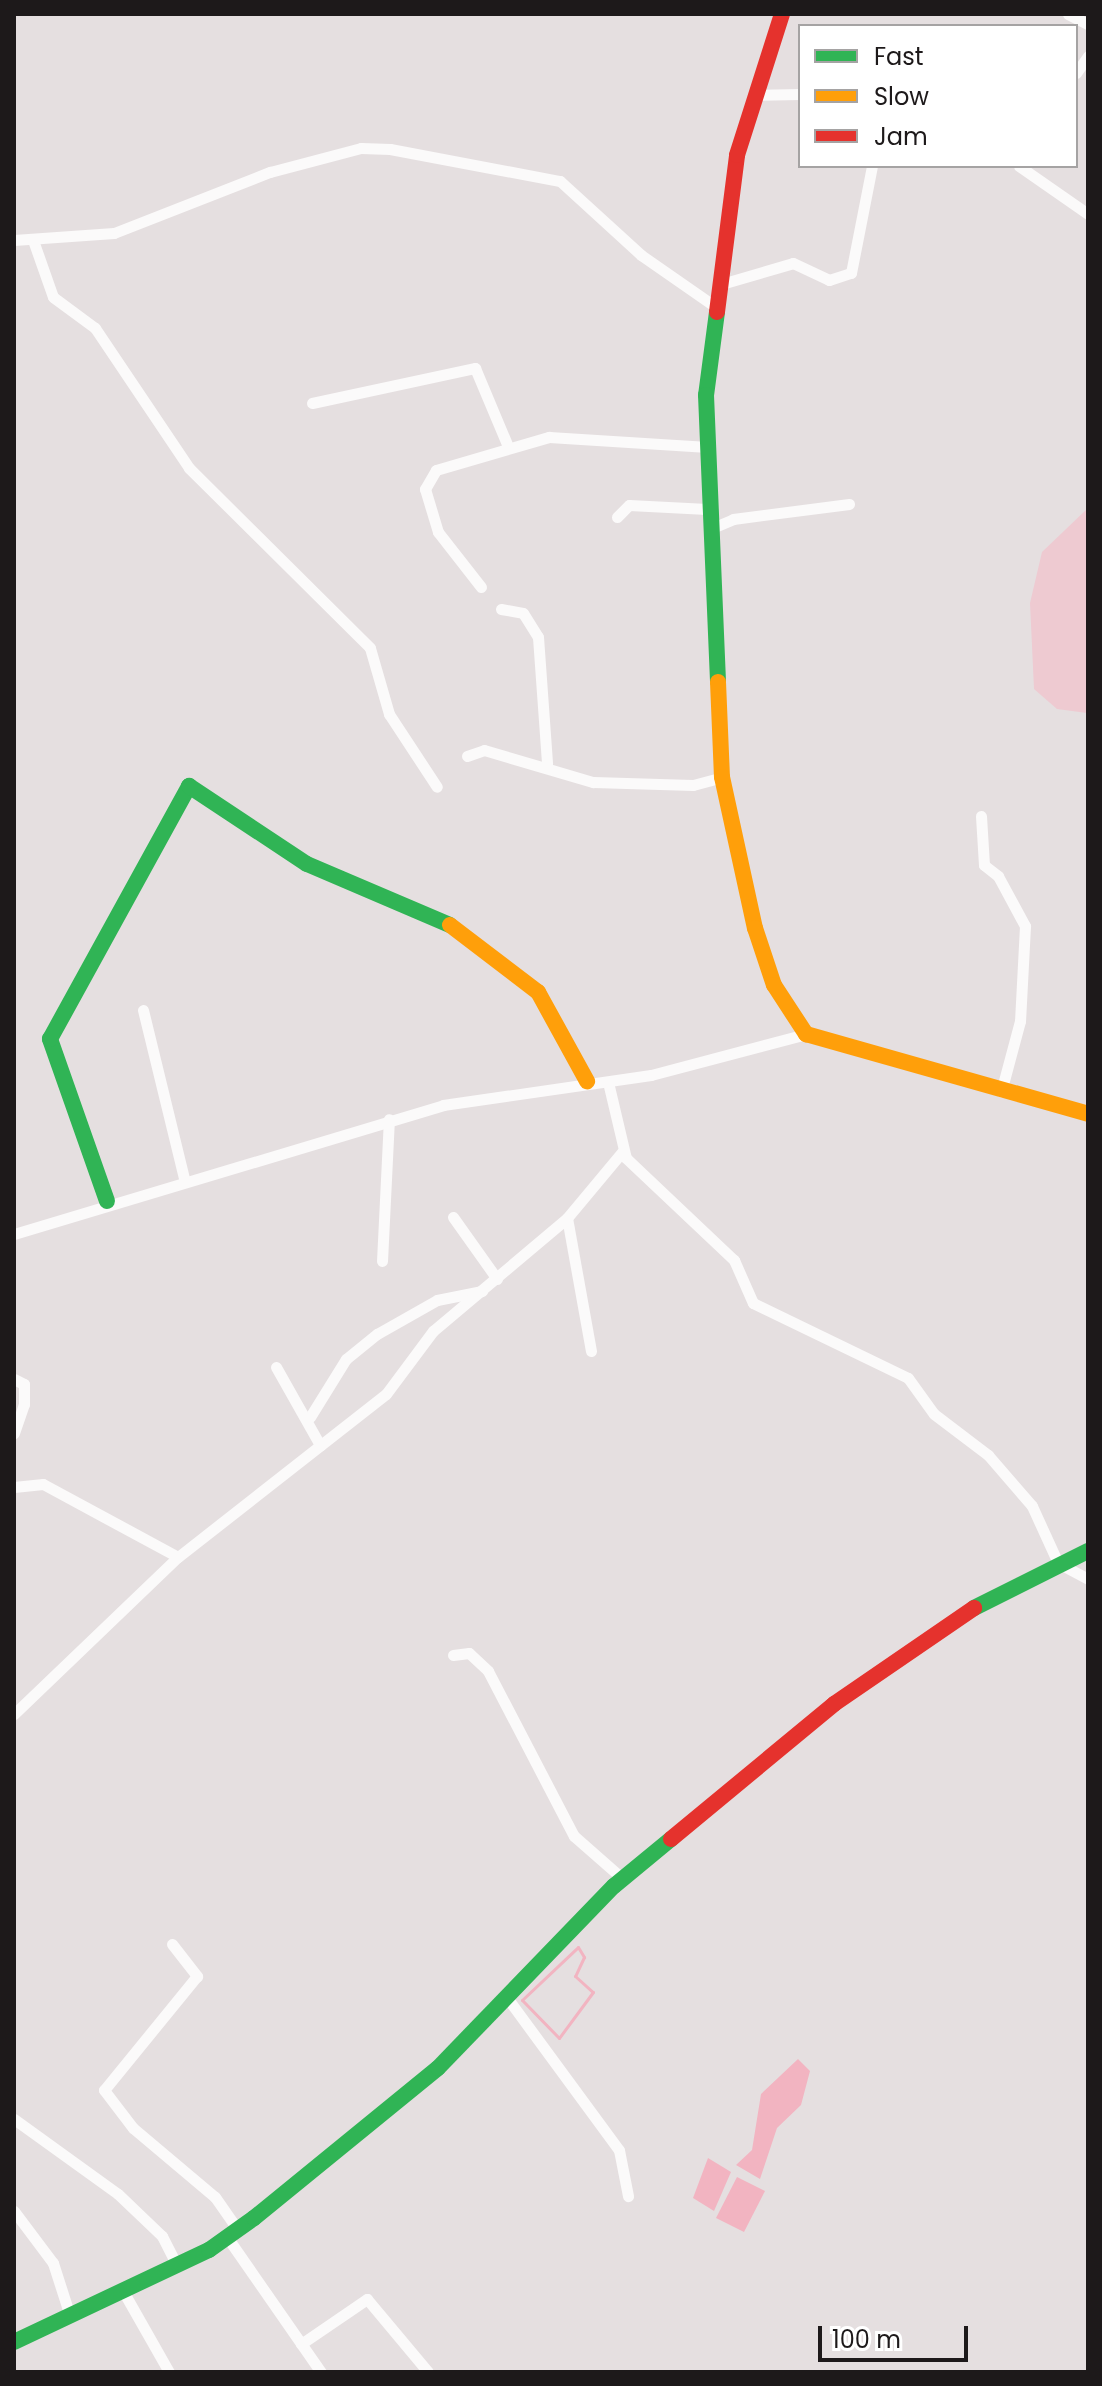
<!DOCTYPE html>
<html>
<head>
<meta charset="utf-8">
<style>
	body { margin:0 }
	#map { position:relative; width:1102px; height:2386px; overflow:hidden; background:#e5dfe0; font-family:Poppins,sans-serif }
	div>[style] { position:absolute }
	.green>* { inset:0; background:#eecad1 }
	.water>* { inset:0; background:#f2b4c1 }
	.stream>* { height:3px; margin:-1.5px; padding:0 1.5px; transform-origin:1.5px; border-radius:1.5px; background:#f2b4c1 }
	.street>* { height:11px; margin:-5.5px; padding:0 5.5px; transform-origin:5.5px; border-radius:5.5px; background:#fbfafa }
	.fast>* { height:16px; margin:-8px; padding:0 8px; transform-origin:8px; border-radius:8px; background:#30b455 }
	.slow>* { height:16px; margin:-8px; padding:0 8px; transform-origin:8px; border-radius:8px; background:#ff9f0a }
	.jam>* { height:16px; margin:-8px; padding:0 8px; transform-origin:8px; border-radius:8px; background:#e5322d }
	span { translate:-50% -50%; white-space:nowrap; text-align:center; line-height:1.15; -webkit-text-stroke:6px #fff; paint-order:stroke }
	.frame { position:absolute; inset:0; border:16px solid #1d191a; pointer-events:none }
	.legend { position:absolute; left:798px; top:24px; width:280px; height:144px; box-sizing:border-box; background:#fff; border:2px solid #a5a3a3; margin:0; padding:10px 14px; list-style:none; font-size:24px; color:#1d191a }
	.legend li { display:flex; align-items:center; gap:16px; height:40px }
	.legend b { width:40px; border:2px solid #a5a3a3 }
	.scale { position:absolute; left:818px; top:2326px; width:150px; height:36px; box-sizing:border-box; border:4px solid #1d191a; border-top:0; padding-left:10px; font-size:24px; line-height:28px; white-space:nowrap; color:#1d191a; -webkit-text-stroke:6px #fff; paint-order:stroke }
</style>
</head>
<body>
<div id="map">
	<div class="green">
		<i style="clip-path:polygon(1088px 508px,1088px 712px,1087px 713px,1057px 709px,1034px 689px,1030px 603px,1042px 552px)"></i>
	</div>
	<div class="water">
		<i style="clip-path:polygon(798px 2059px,810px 2071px,801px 2105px,777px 2128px,760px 2179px,736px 2165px,752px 2150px,761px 2094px)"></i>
		<i style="clip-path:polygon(708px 2158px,731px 2172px,714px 2211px,693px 2198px)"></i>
		<i style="clip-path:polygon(737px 2177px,765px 2191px,744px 2232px,716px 2218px)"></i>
	</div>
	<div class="stream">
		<i style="left:578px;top:1947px;width:12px;rotate:59deg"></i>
		<i style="left:584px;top:1957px;width:21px;rotate:115deg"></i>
		<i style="left:575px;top:1976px;width:24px;rotate:42deg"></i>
		<i style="left:593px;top:1992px;width:57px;rotate:126.5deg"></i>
		<i style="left:559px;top:2038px;width:53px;rotate:-134.2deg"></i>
		<i style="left:522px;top:2000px;width:77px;rotate:-43.4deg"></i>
	</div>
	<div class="street">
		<i style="left:1068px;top:14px;width:22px;rotate:27deg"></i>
		<i style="left:1076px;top:73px;width:21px;rotate:-55deg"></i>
		<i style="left:754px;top:95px;width:46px;rotate:-1.2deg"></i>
		<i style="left:1019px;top:166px;width:84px;rotate:34.8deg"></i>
		<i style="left:14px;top:240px;width:100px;rotate:-4deg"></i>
		<i style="left:114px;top:233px;width:168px;rotate:-21.4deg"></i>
		<i style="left:270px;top:172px;width:94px;rotate:-14.8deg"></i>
		<i style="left:361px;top:148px;width:29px;rotate:2deg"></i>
		<i style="left:390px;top:149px;width:173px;rotate:10.7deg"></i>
		<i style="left:560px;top:181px;width:110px;rotate:42.4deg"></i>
		<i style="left:641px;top:255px;width:88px;rotate:34.8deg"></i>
		<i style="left:34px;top:243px;width:57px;rotate:70.6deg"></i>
		<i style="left:53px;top:297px;width:52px;rotate:36.4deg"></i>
		<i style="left:95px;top:328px;width:169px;rotate:56.1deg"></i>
		<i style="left:189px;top:468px;width:255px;rotate:44.8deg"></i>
		<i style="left:370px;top:648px;width:69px;rotate:73.9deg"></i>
		<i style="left:389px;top:714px;width:87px;rotate:56.7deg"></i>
		<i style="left:718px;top:285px;width:78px;rotate:-16.3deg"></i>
		<i style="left:793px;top:263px;width:40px;rotate:25deg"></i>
		<i style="left:829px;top:280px;width:23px;rotate:-18deg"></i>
		<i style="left:851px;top:273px;width:109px;rotate:-78.9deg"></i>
		<i style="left:312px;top:403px;width:167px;rotate:-12.1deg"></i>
		<i style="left:475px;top:368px;width:82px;rotate:67.2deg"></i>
		<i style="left:617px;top:517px;width:17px;rotate:-45deg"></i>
		<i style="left:629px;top:505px;width:78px;rotate:2.9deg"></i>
		<i style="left:710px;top:529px;width:25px;rotate:-23deg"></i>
		<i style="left:733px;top:519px;width:117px;rotate:-7.4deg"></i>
		<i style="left:481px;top:587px;width:70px;rotate:-128deg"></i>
		<i style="left:438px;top:532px;width:45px;rotate:-106.8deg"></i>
		<i style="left:425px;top:489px;width:22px;rotate:-60deg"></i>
		<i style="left:436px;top:470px;width:118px;rotate:-16.3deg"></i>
		<i style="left:549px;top:437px;width:159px;rotate:3.6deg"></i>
		<i style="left:501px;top:609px;width:22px;rotate:10deg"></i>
		<i style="left:523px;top:613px;width:28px;rotate:58deg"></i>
		<i style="left:538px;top:637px;width:127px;rotate:85.9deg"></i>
		<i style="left:467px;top:756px;width:18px;rotate:-19deg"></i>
		<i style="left:484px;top:750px;width:114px;rotate:16.4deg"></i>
		<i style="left:593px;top:782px;width:100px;rotate:1.7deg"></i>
		<i style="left:693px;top:785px;width:30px;rotate:-15deg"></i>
		<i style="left:981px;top:816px;width:49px;rotate:86.5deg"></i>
		<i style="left:984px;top:865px;width:18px;rotate:38deg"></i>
		<i style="left:998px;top:876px;width:57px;rotate:61.6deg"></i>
		<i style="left:1025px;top:926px;width:95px;rotate:93deg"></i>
		<i style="left:1020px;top:1021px;width:73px;rotate:105deg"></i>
		<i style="left:143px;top:1010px;width:177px;rotate:76.3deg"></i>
		<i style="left:608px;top:1082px;width:78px;rotate:76.7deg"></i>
		<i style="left:626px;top:1158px;width:149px;rotate:43.4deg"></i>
		<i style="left:734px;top:1260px;width:47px;rotate:66.2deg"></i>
		<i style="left:753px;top:1303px;width:172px;rotate:25.8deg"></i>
		<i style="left:908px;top:1378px;width:44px;rotate:54.2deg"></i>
		<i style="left:934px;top:1414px;width:68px;rotate:37.2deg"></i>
		<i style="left:988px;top:1455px;width:67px;rotate:49.2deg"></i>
		<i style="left:1032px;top:1506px;width:63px;rotate:65.5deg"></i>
		<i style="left:1058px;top:1563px;width:34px;rotate:28deg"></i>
		<i style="left:453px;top:1217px;width:76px;rotate:54.6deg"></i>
		<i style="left:14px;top:1234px;width:448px;rotate:-16.7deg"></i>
		<i style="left:443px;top:1105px;width:210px;rotate:-8.2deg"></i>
		<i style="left:651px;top:1075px;width:160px;rotate:-14.8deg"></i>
		<i style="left:382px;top:1261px;width:142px;rotate:-87.2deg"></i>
		<i style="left:591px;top:1351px;width:135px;rotate:-100.2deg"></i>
		<i style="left:567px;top:1218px;width:86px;rotate:-50.2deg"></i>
		<i style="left:276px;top:1367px;width:90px;rotate:60.6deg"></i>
		<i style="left:14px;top:1379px;width:11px;rotate:27deg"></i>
		<i style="left:24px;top:1384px;width:20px;rotate:90deg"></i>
		<i style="left:24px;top:1404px;width:31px;rotate:109deg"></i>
		<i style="left:310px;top:1417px;width:68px;rotate:-58.2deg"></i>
		<i style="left:346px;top:1359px;width:40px;rotate:-39deg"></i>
		<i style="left:377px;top:1334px;width:69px;rotate:-29.5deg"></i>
		<i style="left:437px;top:1300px;width:46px;rotate:-11.3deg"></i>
		<i style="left:14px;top:1487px;width:29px;rotate:-6deg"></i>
		<i style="left:43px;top:1484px;width:153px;rotate:28.4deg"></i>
		<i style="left:453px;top:1655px;width:16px;rotate:-7deg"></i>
		<i style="left:469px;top:1653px;width:26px;rotate:43deg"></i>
		<i style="left:488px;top:1671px;width:186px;rotate:62.5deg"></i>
		<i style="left:574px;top:1836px;width:65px;rotate:41.3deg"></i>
		<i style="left:14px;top:1714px;width:227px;rotate:-43.8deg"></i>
		<i style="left:178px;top:1557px;width:264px;rotate:-38.1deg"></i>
		<i style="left:386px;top:1394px;width:79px;rotate:-53.3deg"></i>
		<i style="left:433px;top:1331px;width:175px;rotate:-40.1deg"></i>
		<i style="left:172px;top:1944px;width:41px;rotate:52deg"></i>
		<i style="left:197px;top:1976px;width:147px;rotate:129.2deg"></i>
		<i style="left:104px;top:2090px;width:48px;rotate:52.7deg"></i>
		<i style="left:133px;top:2128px;width:107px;rotate:40.1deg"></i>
		<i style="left:215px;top:2197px;width:40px;rotate:55.1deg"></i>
		<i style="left:508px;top:1999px;width:187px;rotate:53.7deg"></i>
		<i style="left:619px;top:2150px;width:47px;rotate:78.9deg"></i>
		<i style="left:14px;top:2119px;width:128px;rotate:35.8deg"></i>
		<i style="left:118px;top:2194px;width:61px;rotate:43.7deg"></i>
		<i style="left:162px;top:2236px;width:33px;rotate:63deg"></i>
		<i style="left:14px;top:2211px;width:65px;rotate:53.1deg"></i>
		<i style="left:53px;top:2263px;width:56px;rotate:72.2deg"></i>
		<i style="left:227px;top:2237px;width:165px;rotate:55.2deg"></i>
		<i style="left:123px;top:2291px;width:93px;rotate:60.4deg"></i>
		<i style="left:301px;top:2344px;width:80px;rotate:-34.3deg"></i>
		<i style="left:367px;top:2299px;width:95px;rotate:50.1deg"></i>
	</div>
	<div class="fast">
		<i style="left:717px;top:312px;width:84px;rotate:97.5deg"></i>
		<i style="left:706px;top:395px;width:287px;rotate:87.6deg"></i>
		<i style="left:107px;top:1201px;width:172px;rotate:-109.4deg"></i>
		<i style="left:50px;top:1039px;width:289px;rotate:-61.2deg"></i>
		<i style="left:189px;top:786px;width:141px;rotate:33.5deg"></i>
		<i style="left:307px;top:864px;width:155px;rotate:23.1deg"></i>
		<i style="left:974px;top:1608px;width:127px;rotate:-26.6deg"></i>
		<i style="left:14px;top:2342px;width:216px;rotate:-25.3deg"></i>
		<i style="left:209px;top:2250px;width:55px;rotate:-35.4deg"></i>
		<i style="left:254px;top:2218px;width:237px;rotate:-39.2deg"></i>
		<i style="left:438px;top:2068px;width:253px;rotate:-46deg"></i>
		<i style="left:614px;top:1886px;width:74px;rotate:-39.5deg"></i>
	</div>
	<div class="slow">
		<i style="left:718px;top:682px;width:95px;rotate:87.6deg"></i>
		<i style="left:722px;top:777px;width:155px;rotate:77.7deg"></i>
		<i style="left:755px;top:928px;width:60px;rotate:71.6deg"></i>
		<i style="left:774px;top:985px;width:59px;rotate:56.9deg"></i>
		<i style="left:806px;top:1034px;width:293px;rotate:15.8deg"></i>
		<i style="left:450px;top:925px;width:111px;rotate:37.3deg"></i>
		<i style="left:538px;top:992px;width:102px;rotate:61.2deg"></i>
	</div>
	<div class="jam">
		<i style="left:717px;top:312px;width:158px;rotate:-82.7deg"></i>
		<i style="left:737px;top:155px;width:148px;rotate:-72.3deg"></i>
		<i style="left:671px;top:1839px;width:212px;rotate:-39.6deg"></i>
		<i style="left:834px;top:1704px;width:170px;rotate:-34.4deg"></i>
	</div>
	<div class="frame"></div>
	<ul class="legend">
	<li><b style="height:10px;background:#30b455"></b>Fast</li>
	<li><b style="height:10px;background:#ff9f0a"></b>Slow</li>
	<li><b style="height:10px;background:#e5322d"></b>Jam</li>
	</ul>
	<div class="scale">100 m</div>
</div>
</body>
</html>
